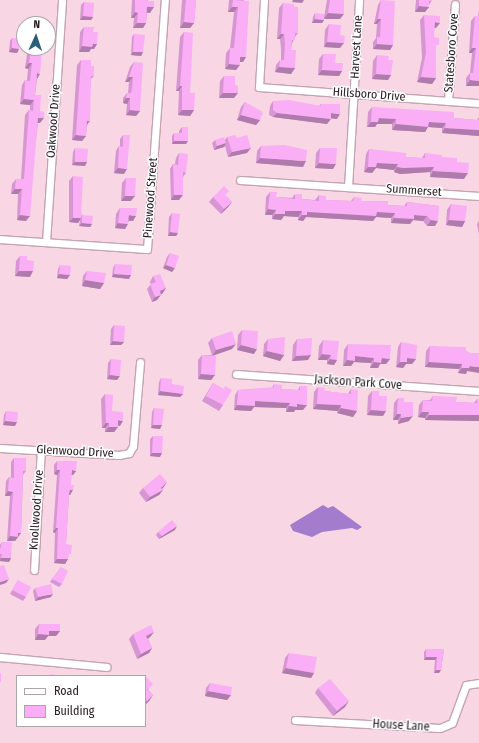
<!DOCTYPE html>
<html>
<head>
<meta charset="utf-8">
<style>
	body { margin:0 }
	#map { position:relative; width:479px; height:743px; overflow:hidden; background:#f8d6e4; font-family:"Fira Sans Condensed",sans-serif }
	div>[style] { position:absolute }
	.water>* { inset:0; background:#a37cce }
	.roads { filter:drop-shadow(1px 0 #c4a4b1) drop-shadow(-1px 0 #c4a4b1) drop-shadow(0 1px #c4a4b1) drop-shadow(0 -1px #c4a4b1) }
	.minor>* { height:7px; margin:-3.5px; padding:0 3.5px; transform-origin:3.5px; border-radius:3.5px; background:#fff }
	.wall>* { inset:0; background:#d796d3 }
	.shaded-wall>* { inset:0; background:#af7aac }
	.building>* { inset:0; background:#faaef5 }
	span { translate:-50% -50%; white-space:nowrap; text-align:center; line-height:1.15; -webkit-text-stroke:3px #fff; paint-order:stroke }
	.street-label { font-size:12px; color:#2d2025 }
	.legend { position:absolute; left:16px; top:675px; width:130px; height:52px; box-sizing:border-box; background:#fff; border:1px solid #aba6a8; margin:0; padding:5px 7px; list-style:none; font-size:12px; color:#2d2025 }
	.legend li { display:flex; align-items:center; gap:8px; height:20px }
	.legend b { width:20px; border:1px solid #aba6a8 }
	.north { position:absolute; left:16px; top:16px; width:40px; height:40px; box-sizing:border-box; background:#fff; border:1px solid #aba6a8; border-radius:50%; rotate:3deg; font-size:11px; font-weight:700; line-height:16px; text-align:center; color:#2d2025 }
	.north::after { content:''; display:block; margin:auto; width:14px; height:18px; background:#2a5f7b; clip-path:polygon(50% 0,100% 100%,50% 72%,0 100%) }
</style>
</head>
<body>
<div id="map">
	<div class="water">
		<i style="clip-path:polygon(323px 505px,328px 508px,333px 506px,362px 527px,357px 530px,352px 528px,322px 532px,312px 537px,293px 531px,290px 525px)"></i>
	</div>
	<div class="roads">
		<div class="minor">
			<i style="left:264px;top:0;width:87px;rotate:93.3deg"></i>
			<i style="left:259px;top:87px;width:221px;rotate:4.2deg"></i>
			<i style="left:448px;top:101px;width:97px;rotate:-85.9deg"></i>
			<i style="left:240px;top:180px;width:240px;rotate:3.8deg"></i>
			<i style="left:348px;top:187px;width:187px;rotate:-86.6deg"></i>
			<i style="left:0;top:239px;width:147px;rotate:3.9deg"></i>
			<i style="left:147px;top:249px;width:250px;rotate:-85.9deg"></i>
			<i style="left:46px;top:242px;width:243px;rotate:-86.2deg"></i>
			<i style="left:236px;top:374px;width:244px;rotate:4deg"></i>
			<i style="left:0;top:448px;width:119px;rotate:3.4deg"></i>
			<i style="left:119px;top:455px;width:10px;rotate:-11deg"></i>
			<i style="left:129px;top:453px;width:8px;rotate:-60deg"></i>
			<i style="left:133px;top:446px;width:84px;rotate:-85.2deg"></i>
			<i style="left:34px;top:570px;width:120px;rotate:-86.7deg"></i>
			<i style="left:0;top:657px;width:107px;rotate:5.3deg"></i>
			<i style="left:295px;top:720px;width:145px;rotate:3.2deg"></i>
			<i style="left:440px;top:728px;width:13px;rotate:-23deg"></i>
			<i style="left:452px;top:723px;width:40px;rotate:-69.8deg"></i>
			<i style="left:466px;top:685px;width:13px;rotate:-9deg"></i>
		</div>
	</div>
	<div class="wall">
		<i style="clip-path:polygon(132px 0,148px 0,150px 13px,147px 13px,146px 23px,143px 28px,133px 28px,134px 18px,131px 18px)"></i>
		<i style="clip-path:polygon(182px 0,196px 0,194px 23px,190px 28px,180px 28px)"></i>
		<i style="clip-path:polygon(229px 0,244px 0,246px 57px,243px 62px,240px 62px,236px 70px,225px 69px,226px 53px,230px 48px,234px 12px,228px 12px)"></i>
		<i style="clip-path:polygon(327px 0,344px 0,340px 19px,324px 19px,324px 20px,322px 23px,312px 23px,313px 17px,315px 13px,324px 17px)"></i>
		<i style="clip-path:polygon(381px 0,393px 45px,390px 50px,373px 49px,373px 42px,376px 38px,377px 24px,374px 24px,378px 5px)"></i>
		<i style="clip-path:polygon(416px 0,432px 0,429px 5px,429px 7px,425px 12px,415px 12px)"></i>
		<i style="clip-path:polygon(84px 2px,93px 17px,91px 20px,80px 20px,81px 5px)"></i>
		<i style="clip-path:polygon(283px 3px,294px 7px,298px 33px,295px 37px,292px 44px,291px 50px,295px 68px,291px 74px,275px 72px,276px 65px,280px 60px,281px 60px,281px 49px,280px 39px,277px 39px,279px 8px)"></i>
		<i style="clip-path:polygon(479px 10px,479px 86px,466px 86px,466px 78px,470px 73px,472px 53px,469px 53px,471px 21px,475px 16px,478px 16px)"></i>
		<i style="clip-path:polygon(424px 15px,436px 28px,434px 28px,434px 37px,436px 49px,436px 78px,432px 84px,417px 82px,422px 58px,420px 20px)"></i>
		<i style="clip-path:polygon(329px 24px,340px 35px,340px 48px,324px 47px,325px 30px)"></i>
		<i style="clip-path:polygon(84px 27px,93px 32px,97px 44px,94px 49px,91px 49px,89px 52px,79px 52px,80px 32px)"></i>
		<i style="clip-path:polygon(184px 32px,190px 93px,194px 110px,190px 116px,178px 115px,179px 91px,176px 91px,180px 37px)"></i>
		<i style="clip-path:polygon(134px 34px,143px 52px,141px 56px,131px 55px,132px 37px)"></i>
		<i style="clip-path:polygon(12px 38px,19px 49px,17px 53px,9px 52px,10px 41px)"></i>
		<i style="clip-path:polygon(28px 48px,42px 48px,37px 79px,35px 95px,40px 111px,40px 123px,38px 123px,26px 221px,17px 220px,18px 194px,11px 194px,12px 184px,16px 179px,21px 179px,25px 115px,29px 110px,30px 110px,30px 105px,20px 104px,22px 85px,25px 80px,27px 80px,28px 69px,25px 68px)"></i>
		<i style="clip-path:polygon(323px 54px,335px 63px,342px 71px,339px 76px,318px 75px,319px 59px)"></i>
		<i style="clip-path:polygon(377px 55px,391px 75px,388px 80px,372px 79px,373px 61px)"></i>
		<i style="clip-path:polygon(81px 60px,91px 66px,94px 76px,91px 79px,86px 136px,82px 141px,72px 140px,77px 65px)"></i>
		<i style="clip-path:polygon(134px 62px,140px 111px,136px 116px,126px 115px,127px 104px,123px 103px,123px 98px,127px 93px,128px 93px,129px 82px,125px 82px,130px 67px)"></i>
		<i style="clip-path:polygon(224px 76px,234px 98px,219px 98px,220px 81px)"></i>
		<i style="clip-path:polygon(273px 101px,319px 106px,321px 104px,337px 119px,331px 118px,327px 124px,273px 117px,269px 115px,270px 106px)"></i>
		<i style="clip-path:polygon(245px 102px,260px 120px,256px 125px,237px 120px,241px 107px)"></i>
		<i style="clip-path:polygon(372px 107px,454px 118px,477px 120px,479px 117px,479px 136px,442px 133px,442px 128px,428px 127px,425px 132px,392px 130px,392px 124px,377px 124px,375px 127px,367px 127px,368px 112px)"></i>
		<i style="clip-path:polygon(182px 127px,186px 144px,172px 144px,172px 136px,174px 133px,179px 133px,179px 131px)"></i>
		<i style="clip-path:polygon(123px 135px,124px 174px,114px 173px,116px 151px,119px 146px,120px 147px,120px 139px)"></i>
		<i style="clip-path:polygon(227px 137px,237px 138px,247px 153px,228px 157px,225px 146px,224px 147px,214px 150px,212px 143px,215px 140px,225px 140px)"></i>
		<i style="clip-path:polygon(261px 146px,303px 167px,256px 163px,257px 151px)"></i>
		<i style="clip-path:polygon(75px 148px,85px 166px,72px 165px,73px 152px)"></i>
		<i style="clip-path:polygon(320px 148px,333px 169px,315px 168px,316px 153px)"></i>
		<i style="clip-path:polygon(369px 149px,406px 157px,422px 158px,425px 153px,442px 157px,457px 162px,464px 179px,430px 177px,430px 172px,400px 174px,394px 172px,394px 170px,376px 168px,372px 173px,364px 172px,366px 154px)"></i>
		<i style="clip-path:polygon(179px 153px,186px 173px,183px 177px,179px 200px,171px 200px,170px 169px,173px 164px,175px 164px,176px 158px)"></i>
		<i style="clip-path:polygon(73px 176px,82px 217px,82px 215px,92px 224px,90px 227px,79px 226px,80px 220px,78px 223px,69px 222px,69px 181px)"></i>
		<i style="clip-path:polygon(126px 178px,131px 201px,121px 201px,122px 183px)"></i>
		<i style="clip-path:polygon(270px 192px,276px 197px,292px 198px,295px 194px,302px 199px,315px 200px,319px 195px,326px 200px,351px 201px,354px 197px,361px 201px,388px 205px,404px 206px,407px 202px,439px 206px,435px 226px,427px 226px,423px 221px,413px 220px,410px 224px,391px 223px,391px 218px,376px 217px,373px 221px,306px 217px,303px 221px,298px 220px,298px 217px,284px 216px,281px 220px,272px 219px,272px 215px,265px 215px,266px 197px)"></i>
		<i style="clip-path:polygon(226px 196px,232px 202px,228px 207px,221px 214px,209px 202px,213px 197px)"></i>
		<i style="clip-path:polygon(451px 204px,465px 221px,462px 227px,446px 225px,447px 210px)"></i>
		<i style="clip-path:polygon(120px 208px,133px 221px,129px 221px,125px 229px,115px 228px,116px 214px)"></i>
		<i style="clip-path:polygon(172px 213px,178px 233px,176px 236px,168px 236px,169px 217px)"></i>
		<i style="clip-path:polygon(479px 221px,479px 234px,477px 224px)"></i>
		<i style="clip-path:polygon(170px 253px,172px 272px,163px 268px,167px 257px)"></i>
		<i style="clip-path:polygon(20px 256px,27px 260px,30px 277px,15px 276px,16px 261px)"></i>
		<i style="clip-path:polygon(115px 264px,129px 279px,112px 277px,113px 268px)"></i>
		<i style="clip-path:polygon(60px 265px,70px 275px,67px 279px,57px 278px,58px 269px)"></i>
		<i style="clip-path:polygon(87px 271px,104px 283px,100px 289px,82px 286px,83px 276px)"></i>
		<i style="clip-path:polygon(153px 276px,166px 288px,162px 294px,161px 294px,157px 300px,152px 302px,147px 289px,151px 284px,150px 282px)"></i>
		<i style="clip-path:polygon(114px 325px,124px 342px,121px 345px,110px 345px,111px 329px)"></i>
		<i style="clip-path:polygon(242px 330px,254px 354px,237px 350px,238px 335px)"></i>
		<i style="clip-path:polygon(212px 338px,232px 349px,213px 355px,215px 375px,211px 380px,198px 379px,198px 360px,202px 355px,212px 355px,208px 343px)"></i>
		<i style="clip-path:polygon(268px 339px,284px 355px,280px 361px,263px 356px,264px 344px)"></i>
		<i style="clip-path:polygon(297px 339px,308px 360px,292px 361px,293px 345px)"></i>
		<i style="clip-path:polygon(323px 340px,337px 360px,334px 365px,327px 364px,327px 360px,318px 360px,319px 346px)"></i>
		<i style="clip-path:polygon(401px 342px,416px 359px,412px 364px,406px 364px,403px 368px,396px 367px,398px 347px)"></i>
		<i style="clip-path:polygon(348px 344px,390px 359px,386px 364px,380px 364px,378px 368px,370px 368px,371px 363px,354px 362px,351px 366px,343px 366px,344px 350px)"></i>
		<i style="clip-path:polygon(430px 346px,466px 351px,470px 353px,467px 371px,466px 374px,458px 373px,459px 369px,425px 367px,426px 351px)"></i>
		<i style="clip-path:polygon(111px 359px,117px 380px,107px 379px,108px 363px)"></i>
		<i style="clip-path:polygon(161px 378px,172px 384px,183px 394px,180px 397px,158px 395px,159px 382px)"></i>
		<i style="clip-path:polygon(213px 383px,223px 389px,223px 405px,219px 411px,202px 401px)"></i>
		<i style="clip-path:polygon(274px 384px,282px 389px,298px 390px,300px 386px,303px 410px,295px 410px,294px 412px,286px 412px,286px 408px,254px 407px,251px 411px,234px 410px,235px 395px,238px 390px,272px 388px)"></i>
		<i style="clip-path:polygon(318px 387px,324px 391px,348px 394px,351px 389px,357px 411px,353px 417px,337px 413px,338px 411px,313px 409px,314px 392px)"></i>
		<i style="clip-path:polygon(372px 391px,383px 416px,367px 415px,368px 396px)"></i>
		<i style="clip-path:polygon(105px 394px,112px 411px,120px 426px,118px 426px,118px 427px,114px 432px,105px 432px,105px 428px,102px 428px,101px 399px)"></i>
		<i style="clip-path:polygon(433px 396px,456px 402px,474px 403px,477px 399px,479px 421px,425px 420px,425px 418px,418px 417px,419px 405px,423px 400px,430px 400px)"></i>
		<i style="clip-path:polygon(398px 398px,404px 402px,409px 421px,398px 424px,398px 420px,393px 420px,394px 403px)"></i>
		<i style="clip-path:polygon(154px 408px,160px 429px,151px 428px,152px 412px)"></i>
		<i style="clip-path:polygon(6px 411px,15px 426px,3px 425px,4px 415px)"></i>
		<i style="clip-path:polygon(153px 436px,160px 457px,150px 456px,150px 439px)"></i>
		<i style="clip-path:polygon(14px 458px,26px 471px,23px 475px,21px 533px,15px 541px,7px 541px,10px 496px,5px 496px,6px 481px,9px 477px,11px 477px,11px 462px)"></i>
		<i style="clip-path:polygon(57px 461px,76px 471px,73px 475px,71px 475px,70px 495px,69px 495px,66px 544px,68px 559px,65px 564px,54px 563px,55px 533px,53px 532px,57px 475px,54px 474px,54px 465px)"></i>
		<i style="clip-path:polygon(167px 482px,162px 489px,163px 490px,159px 495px,146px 502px,139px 493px,143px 488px)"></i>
		<i style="clip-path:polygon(175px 530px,159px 539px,156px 535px,158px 532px)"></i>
		<i style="clip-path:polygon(2px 542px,11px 558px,9px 562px,0 561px,0 545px)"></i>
		<i style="clip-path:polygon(61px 567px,62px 584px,59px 587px,50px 582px)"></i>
		<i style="clip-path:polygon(18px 580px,26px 597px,23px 601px,10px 594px)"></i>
		<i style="clip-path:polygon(35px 588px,51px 597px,35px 601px,33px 591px)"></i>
		<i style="clip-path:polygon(39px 624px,60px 631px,56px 636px,48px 636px,45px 640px,35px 640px,35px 629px)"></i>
		<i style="clip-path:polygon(154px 632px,150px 637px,148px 639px,152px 648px,149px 653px,137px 659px,129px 639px,133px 634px)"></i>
		<i style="clip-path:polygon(426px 649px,444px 649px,441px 670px,439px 673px,434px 673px,435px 660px,424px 660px,424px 652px)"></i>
		<i style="clip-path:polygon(289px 653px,314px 673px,311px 678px,282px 673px,285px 658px)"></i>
		<i style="clip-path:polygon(145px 679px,149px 689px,148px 690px,153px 695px,149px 701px,145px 705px)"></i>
		<i style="clip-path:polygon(210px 683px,231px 695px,227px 700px,205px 696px,206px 688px)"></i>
		<i style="clip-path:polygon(318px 688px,345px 707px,333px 716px,315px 693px)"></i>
	</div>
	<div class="shaded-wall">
		<i style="clip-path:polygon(293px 0,304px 0,302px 3px,292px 2px)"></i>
		<i style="clip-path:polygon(419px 6px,429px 7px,425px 12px,415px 12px)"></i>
		<i style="clip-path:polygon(147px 7px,154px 7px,150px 13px,144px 12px)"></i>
		<i style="clip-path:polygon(232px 7px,238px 7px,234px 12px,228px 12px)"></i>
		<i style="clip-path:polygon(135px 12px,138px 13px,134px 18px,131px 18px)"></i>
		<i style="clip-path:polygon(328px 13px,344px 14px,340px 19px,324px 19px)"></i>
		<i style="clip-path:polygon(83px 16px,93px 17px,91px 20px,80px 20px)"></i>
		<i style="clip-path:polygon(315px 19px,324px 20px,322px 23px,312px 23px)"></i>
		<i style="clip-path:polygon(378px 19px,381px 19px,377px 24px,374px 24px)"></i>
		<i style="clip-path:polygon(184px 22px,194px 23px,190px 28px,180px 28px)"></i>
		<i style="clip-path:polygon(435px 22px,440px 23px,436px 28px,431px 28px)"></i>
		<i style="clip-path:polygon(137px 23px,146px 23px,143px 28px,133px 28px)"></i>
		<i style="clip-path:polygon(281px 34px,284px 34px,280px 39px,277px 39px)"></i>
		<i style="clip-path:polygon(327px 42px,344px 43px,340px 48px,324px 47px)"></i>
		<i style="clip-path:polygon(93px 44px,97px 44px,94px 49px,91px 49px,89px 52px,79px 52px,82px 46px)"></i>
		<i style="clip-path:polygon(377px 44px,393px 45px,390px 50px,373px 49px)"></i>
		<i style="clip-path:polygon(12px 48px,19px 49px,17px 53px,9px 52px)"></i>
		<i style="clip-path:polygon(472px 48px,476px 48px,472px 53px,469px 53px)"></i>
		<i style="clip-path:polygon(133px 52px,143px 52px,141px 56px,131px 55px)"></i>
		<i style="clip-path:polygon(240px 57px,246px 57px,243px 62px,237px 62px)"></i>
		<i style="clip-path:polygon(29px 63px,32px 63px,28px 69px,25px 68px)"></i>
		<i style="clip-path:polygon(229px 64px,240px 65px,236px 70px,225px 69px)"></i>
		<i style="clip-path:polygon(279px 67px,295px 68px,291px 74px,275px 72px)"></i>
		<i style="clip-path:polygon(322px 70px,342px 71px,339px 76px,318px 75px)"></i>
		<i style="clip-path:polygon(37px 73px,40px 74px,37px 79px)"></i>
		<i style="clip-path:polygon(376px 74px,391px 75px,388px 80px,372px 79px)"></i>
		<i style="clip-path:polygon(129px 77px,133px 77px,129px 82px,125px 82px)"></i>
		<i style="clip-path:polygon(421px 77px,436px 78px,432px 84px,417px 82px)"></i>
		<i style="clip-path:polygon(470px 80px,479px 81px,479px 86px,466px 86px)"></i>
		<i style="clip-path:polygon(180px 86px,182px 86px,179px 91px,176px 91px)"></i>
		<i style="clip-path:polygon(223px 93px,238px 93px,234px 98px,219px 98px)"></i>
		<i style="clip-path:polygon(126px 98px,130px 98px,127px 104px,123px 103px)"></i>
		<i style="clip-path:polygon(24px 99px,34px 100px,30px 105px,20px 104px)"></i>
		<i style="clip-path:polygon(130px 110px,140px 111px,136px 116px,126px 115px)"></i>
		<i style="clip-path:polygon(182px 110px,194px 110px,190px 116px,178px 115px)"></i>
		<i style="clip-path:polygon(277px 113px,331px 119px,327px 124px,273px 117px)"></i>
		<i style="clip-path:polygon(331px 113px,340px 114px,337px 119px,327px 118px)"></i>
		<i style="clip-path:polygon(241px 115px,260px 120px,256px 125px,237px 120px)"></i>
		<i style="clip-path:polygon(38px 118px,44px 118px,40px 123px,34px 123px)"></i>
		<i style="clip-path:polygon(379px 118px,396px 119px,392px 124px,377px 124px,375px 127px,367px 127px,371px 122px)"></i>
		<i style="clip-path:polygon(87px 121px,90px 121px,86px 126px)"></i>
		<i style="clip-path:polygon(429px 122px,446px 123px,442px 128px,428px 127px,425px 132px,392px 130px,396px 124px)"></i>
		<i style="clip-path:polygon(445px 128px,479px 130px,479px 136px,442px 133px)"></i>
		<i style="clip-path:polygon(76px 135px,86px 136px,82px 141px,72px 140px)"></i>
		<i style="clip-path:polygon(174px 141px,188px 141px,186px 144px,172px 144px)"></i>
		<i style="clip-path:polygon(226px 143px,224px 147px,214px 150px,217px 146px)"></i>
		<i style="clip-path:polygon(251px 148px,247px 153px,228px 157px,232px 152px)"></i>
		<i style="clip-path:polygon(260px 158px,306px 161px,303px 167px,256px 163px)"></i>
		<i style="clip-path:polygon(75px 162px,87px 162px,85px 166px,72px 165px)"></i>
		<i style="clip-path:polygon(319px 163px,336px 164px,333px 169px,315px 168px)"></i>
		<i style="clip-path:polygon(377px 163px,398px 164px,394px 170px,376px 168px,372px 173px,364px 172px,368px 167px)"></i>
		<i style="clip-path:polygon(397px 167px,434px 167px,430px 172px,400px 174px,394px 172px)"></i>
		<i style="clip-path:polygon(118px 168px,127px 169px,124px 174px,114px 173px)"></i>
		<i style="clip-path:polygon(433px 171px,468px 173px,464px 179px,430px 177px)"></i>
		<i style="clip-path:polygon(15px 189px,22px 189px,18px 194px,11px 194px)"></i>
		<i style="clip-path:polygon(174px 195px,183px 195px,179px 200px,171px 200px)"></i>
		<i style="clip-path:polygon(125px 196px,135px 196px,131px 201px,121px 201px)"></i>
		<i style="clip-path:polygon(232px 202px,228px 207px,221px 214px,224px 209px)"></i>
		<i style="clip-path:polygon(268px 209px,276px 210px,272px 215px,265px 215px)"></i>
		<i style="clip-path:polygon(285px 211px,302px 211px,298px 217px,284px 216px,281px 220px,272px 219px,275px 214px)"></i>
		<i style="clip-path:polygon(307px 212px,377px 212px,395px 213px,391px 218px,376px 217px,373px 221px,306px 217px,303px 221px,298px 220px,302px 215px)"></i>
		<i style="clip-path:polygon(20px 215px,30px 216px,26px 221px,17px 220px)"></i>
		<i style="clip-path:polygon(129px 215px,136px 216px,133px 221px,126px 220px)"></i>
		<i style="clip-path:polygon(414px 215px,427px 216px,423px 221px,413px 220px,410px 224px,391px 223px,394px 218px)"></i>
		<i style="clip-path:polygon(73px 218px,81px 218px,78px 223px,69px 222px)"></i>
		<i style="clip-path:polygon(431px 220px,438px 221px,435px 226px,427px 226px)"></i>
		<i style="clip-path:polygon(449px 220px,465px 221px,462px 227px,446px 225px)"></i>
		<i style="clip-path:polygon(82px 223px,92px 224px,90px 227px,79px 226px)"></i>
		<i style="clip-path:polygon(118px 223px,128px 224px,125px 229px,115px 228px)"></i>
		<i style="clip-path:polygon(170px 232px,178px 233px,176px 236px,168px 236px)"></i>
		<i style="clip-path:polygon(166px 265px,175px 268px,172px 272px,163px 268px)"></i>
		<i style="clip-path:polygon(19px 271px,33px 271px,30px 277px,15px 276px)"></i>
		<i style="clip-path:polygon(59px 274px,70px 275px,67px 279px,57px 278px)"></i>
		<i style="clip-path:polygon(114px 274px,131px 275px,129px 279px,112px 277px)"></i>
		<i style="clip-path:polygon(85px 280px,104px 283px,100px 289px,82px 286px)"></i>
		<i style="clip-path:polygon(166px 288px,162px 294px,156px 296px,160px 291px)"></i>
		<i style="clip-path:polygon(161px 295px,157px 300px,152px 302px,155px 297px)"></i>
		<i style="clip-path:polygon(113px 341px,124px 342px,121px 345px,110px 345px)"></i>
		<i style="clip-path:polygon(236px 344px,232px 349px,212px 356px,216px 350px)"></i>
		<i style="clip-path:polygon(241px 345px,257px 349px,254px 354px,237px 350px)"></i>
		<i style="clip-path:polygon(267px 351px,284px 355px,280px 361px,263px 356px)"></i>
		<i style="clip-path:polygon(322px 354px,331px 355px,327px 360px,318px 360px)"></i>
		<i style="clip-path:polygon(311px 355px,308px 360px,292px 361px,296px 356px)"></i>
		<i style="clip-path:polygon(355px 356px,374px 358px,371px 363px,354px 362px,351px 366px,343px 366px,347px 360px)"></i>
		<i style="clip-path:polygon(382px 358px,390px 359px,386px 364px,380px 364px,378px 368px,370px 368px,374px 362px)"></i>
		<i style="clip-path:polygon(407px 358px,416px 359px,412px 364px,406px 364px,403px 368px,396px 367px,400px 362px)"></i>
		<i style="clip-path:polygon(330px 359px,337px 360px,334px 365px,327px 364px)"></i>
		<i style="clip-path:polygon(429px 362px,462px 364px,459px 369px,425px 367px)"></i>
		<i style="clip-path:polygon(470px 366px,479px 367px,479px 373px,467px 371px,466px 374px,458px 373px,462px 368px)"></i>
		<i style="clip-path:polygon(201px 374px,215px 375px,211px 380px,198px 379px)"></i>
		<i style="clip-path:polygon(110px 375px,120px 376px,117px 380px,107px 379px)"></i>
		<i style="clip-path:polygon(160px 391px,183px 394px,180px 397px,158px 395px)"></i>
		<i style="clip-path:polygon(255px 401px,290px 403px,286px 408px,254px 407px,251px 411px,234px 410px,237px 405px)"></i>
		<i style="clip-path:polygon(297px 404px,307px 405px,303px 410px,295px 410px,294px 412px,286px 412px,289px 406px)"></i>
		<i style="clip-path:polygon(317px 404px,341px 405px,338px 411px,313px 409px)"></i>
		<i style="clip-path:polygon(341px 408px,357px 411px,353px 417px,337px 413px)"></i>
		<i style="clip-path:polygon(371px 410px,386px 411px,383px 416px,367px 415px)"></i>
		<i style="clip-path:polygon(422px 412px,429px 412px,425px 418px,418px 417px)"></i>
		<i style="clip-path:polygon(397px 414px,401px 414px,398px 420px,393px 420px)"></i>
		<i style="clip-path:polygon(429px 415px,479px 415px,479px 421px,425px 420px)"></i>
		<i style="clip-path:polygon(413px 416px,409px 421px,398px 424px,401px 418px)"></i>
		<i style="clip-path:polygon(118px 420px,123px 421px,120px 426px,115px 425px)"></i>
		<i style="clip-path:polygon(5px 421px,17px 422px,15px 426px,3px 425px)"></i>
		<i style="clip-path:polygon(106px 423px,109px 423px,105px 428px,102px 428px)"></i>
		<i style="clip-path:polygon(153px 425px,162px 425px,160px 429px,151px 428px)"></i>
		<i style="clip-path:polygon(109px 427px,118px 427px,114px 432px,105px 432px)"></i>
		<i style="clip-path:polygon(152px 453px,162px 453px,160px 457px,150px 456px)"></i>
		<i style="clip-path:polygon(57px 470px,60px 470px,57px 475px,54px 474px)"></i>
		<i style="clip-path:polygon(72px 470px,76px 471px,73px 475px,69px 475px)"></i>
		<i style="clip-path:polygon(167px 482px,163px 488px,158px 492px,163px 490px,159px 495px,146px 502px,150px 497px)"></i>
		<i style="clip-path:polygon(70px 490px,73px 490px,70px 495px,67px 495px)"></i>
		<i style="clip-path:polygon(8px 491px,13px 492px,10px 496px,5px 496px)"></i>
		<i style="clip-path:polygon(177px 526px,175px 530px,159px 539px,162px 536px)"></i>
		<i style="clip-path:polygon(56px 528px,58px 528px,55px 533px,53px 532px)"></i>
		<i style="clip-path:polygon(18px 533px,21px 533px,15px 541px,7px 541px,10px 536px)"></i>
		<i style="clip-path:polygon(1px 558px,11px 558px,9px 562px,0 561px,0 560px)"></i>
		<i style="clip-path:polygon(57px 559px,68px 559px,65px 564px,54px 563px)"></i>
		<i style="clip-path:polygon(9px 579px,6px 583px,0 585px,0 582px)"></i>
		<i style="clip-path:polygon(53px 594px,51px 597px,35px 601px,38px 597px)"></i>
		<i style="clip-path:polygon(49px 631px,60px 631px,56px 636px,48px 636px,45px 640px,35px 640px,38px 634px)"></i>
		<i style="clip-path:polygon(154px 632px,150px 637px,143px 641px,146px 636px)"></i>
		<i style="clip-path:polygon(152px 648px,149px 653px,137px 659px,141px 654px)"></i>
		<i style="clip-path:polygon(426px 657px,437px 657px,435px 660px,424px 660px)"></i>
		<i style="clip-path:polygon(286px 668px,314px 673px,311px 678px,282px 673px)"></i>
		<i style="clip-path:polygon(436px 670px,441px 670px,439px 673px,434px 673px)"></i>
		<i style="clip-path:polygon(208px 691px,231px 695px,227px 700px,205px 696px)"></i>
		<i style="clip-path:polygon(153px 695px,149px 701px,145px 705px,147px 701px)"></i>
		<i style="clip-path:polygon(349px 701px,345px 707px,333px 716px,337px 711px)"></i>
	</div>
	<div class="building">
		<i style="clip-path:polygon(135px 0,148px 0,147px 1px,154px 1px,154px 7px,147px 7px,146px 23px,137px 23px,138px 13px,135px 12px)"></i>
		<i style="clip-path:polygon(186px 0,196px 0,194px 23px,184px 22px)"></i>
		<i style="clip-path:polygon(233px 0,249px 1px,246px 57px,240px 57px,240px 65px,229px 64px,230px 48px,234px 48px,238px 7px,232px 7px)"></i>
		<i style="clip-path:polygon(330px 0,344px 0,344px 14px,328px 13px)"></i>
		<i style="clip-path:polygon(381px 0,395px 1px,393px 45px,377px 44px,377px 37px,380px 37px,381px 19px,378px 19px)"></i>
		<i style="clip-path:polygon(419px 0,432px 0,432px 1px,429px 1px,429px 7px,419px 6px)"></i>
		<i style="clip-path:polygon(84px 2px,94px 3px,93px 17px,83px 16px)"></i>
		<i style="clip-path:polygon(283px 3px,294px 4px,294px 7px,298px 7px,298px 33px,295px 33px,295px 40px,292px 40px,291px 50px,296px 50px,295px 68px,279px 67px,280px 60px,284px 60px,285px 44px,284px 34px,281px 34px)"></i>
		<i style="clip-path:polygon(315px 13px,324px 14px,324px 20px,315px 19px)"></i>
		<i style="clip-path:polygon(424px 15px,440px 16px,440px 23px,435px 22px,434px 37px,439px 38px,439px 45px,436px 45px,436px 78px,421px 77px,426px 53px)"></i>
		<i style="clip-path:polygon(475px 16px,479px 16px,479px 81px,470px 80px,470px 73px,473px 73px,476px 48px,472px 48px)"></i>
		<i style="clip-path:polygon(329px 24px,341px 25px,340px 35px,345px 36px,344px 43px,327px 42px)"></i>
		<i style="clip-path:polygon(84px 27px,94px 27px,93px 32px,98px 32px,97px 44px,93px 44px,92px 47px,82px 46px)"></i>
		<i style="clip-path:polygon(184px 32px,193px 33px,190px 93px,195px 93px,194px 110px,182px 110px,182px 86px,180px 86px)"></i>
		<i style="clip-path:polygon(134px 34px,145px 35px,143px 52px,133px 52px)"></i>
		<i style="clip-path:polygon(12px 38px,20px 38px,19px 49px,12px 48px)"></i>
		<i style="clip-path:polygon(31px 48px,42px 48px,40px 74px,37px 73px,35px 95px,41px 95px,40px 111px,44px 112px,44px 118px,38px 118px,30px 216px,20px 215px,22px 189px,15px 189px,16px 179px,24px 179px,29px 110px,33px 111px,34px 100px,24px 99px,25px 80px,30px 81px,32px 63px,29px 63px)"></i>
		<i style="clip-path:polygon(323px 54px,336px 54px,335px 63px,343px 63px,342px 71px,322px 70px)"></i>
		<i style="clip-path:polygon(377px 55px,389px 56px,388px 60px,393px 60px,391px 75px,376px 74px)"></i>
		<i style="clip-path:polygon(81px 60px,91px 60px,91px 66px,94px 66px,94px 76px,91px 76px,90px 121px,87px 121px,86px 136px,76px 135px)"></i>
		<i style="clip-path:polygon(134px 62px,143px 63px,140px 111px,130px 110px,130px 98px,126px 98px,127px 93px,131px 93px,132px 89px,133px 77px,129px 77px)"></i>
		<i style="clip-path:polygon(224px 76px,235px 76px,235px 85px,238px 86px,238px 93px,223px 93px)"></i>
		<i style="clip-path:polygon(289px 100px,321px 106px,321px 104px,340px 104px,340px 114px,331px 113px,331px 119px,277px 113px,273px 110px,273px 101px)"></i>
		<i style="clip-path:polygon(245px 102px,263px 112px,260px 120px,241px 115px)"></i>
		<i style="clip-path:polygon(372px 107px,454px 112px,454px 118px,479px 120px,479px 130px,445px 128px,446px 123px,429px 122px,428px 127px,396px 124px,396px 119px,379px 118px,378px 122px,371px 122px)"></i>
		<i style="clip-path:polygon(182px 127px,188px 127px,188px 141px,174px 141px,174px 133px,182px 133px)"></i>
		<i style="clip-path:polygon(123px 135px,130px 135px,127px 169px,118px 168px,119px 146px,123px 147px)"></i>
		<i style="clip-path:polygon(235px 135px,237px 138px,247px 135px,251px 148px,232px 152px,227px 137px)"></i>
		<i style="clip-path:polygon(224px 137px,226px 143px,217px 146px,215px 140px)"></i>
		<i style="clip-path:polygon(284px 145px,307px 150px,306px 161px,260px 158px,261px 146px)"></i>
		<i style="clip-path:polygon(75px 148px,88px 149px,87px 162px,75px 162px)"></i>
		<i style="clip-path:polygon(320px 148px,337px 148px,336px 164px,319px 163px)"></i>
		<i style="clip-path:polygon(369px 149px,406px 153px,406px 157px,425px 158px,425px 153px,442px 155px,442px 157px,457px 158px,457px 162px,469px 163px,468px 173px,433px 171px,434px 167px,403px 168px,397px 167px,398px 164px,377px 163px,376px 167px,368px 167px)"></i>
		<i style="clip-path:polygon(179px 153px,188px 154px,186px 173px,183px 172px,183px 195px,174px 195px,173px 164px,178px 165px)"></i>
		<i style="clip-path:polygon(73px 176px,83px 177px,81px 218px,73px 218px)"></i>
		<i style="clip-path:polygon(126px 178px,136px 178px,135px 196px,125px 196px)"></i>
		<i style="clip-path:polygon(224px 186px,229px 191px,225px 195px,232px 202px,224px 209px,213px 197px)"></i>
		<i style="clip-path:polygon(270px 192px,277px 192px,276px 197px,295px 199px,295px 194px,302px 194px,302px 199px,319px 201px,319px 195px,326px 196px,326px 200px,353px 201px,354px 197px,362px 198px,361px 201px,388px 201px,388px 205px,407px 206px,407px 202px,439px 206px,438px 221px,431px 220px,427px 216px,414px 215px,414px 219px,394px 218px,395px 213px,377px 212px,376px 216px,307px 212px,307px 215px,302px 215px,302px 211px,285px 211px,285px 214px,275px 214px,276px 210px,268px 209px)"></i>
		<i style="clip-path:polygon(451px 204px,467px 206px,465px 221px,449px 220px)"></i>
		<i style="clip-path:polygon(120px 208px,137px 208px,136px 216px,129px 215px,128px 224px,118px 223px)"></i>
		<i style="clip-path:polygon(172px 213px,180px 214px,178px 233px,170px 232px)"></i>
		<i style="clip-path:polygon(82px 215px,93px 216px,92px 224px,82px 223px)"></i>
		<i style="clip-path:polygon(170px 253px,179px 256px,175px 268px,166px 265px)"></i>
		<i style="clip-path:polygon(20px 256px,27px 256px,27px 260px,34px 261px,33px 271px,19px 271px)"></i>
		<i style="clip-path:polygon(115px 264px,132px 265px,131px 275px,114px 274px)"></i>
		<i style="clip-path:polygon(60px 265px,71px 266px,70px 275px,59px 274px)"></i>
		<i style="clip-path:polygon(87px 271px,106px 273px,104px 283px,85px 280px)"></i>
		<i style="clip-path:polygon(160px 274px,166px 288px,160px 291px,161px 295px,155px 297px,150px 284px,156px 282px,153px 276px)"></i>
		<i style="clip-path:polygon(114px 325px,125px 326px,124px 342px,113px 341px)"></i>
		<i style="clip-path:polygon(242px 330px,258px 331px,257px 349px,241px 345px)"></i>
		<i style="clip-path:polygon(232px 331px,236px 344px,216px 350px,212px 338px)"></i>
		<i style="clip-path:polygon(285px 337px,284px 355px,267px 351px,268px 339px)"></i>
		<i style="clip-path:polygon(312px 338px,311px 355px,296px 356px,297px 339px)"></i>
		<i style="clip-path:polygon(323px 340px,339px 341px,337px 360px,330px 359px,331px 355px,322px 354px)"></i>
		<i style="clip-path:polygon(401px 342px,417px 345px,416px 359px,407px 358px,407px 362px,400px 362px)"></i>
		<i style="clip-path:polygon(348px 344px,391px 345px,390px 359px,382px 358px,381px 363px,374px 362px,374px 358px,355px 356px,355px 361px,347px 360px)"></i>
		<i style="clip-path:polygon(430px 346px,466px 347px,466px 351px,470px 353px,479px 353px,479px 367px,470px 366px,469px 368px,462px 368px,462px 364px,429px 362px)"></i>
		<i style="clip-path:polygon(202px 355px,216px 356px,215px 375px,201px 374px)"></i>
		<i style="clip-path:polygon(111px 359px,121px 360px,120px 376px,110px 375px)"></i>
		<i style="clip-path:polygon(161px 378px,172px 379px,172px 384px,184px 386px,183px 394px,160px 391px)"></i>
		<i style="clip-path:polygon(213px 383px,224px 389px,225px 386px,232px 390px,223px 405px,206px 396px)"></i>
		<i style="clip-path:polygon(274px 384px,282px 385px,282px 389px,300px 390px,300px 386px,307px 386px,307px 405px,297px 404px,297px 407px,289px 406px,290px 403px,255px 401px,255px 406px,237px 405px,238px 390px,274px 387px)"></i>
		<i style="clip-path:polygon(318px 387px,325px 388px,324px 391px,351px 394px,351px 389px,358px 390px,357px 411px,341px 408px,341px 405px,317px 404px)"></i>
		<i style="clip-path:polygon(372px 391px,379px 391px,379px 396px,387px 396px,386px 411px,371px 410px)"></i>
		<i style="clip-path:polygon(105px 394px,113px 395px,112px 411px,123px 412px,123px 421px,118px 420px,118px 427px,109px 427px,109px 423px,106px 423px)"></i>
		<i style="clip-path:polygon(433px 396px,457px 397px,456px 402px,477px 403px,477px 399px,479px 399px,479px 415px,429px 415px,429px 412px,422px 412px,423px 400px,432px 401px)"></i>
		<i style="clip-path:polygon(398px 398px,404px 398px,404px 402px,413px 402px,413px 416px,401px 418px,401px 414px,397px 414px)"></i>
		<i style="clip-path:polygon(154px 408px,164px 409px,162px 425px,153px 425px)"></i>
		<i style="clip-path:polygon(6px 411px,18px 412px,17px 422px,5px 421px)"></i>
		<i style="clip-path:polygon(153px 436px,163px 436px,162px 453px,152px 453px)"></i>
		<i style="clip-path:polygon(14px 458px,26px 458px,26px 471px,23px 471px,21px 533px,18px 533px,18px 537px,10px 536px,13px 492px,8px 491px,9px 477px,14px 478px)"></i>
		<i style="clip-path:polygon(57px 461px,77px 461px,76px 471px,72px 470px,71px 485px,74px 485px,73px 490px,70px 490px,69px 494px,66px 544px,72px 545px,71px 554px,69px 554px,68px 559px,57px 559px,58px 528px,56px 528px,60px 470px,57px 470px)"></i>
		<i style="clip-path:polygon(160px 474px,167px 482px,161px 488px,163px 490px,150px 497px,143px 488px)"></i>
		<i style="clip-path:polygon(172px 520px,177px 526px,162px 536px,158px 532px)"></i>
		<i style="clip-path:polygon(2px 542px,12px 542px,11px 558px,1px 558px,2px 554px,0 554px,0 550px)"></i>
		<i style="clip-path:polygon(4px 565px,9px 579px,0 582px,0 566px)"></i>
		<i style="clip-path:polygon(61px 567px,68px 571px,62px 584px,52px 579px)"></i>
		<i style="clip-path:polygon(18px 580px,31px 587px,26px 597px,12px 590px)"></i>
		<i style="clip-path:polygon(51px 584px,53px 594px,38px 597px,35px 588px)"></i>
		<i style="clip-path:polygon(39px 624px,60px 624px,60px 631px,49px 631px,49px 635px,38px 634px)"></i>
		<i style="clip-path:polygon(151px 625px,154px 632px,146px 636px,152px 648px,141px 654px,133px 634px)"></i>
		<i style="clip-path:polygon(426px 649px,444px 649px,441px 670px,436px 670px,437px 657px,426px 657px)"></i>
		<i style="clip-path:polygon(289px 653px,317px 657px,314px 673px,286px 668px)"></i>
		<i style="clip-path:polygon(0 673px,1px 673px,1px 682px,0 682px)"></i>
		<i style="clip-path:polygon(50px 674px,60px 676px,50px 676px)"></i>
		<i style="clip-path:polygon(146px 677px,153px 684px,147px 690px,153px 695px,147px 701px,145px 699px,145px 679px)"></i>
		<i style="clip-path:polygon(330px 679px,349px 701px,337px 711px,318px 688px)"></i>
		<i style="clip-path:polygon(210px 683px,232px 687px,231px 695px,208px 691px)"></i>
	</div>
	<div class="street-label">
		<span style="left:357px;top:47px;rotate:-87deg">Harvest Lane</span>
		<span style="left:452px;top:53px;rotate:-86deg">Statesboro Cove</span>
		<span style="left:369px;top:95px;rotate:4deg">Hillsboro Drive</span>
		<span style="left:54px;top:121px;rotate:-86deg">Oakwood Drive</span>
		<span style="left:414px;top:191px;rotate:4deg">Summerset</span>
		<span style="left:151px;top:198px;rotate:-86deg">Pinewood Street</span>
		<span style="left:358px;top:383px;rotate:4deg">Jackson Park Cove</span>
		<span style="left:75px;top:452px;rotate:3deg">Glenwood Drive</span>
		<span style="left:37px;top:510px;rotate:-86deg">Knollwood Drive</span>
		<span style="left:401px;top:726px;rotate:3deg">House Lane</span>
	</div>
	<ul class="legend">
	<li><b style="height:5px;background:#fff"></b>Road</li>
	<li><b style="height:11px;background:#faaef5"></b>Building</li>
	</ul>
	<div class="north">N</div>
</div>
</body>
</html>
